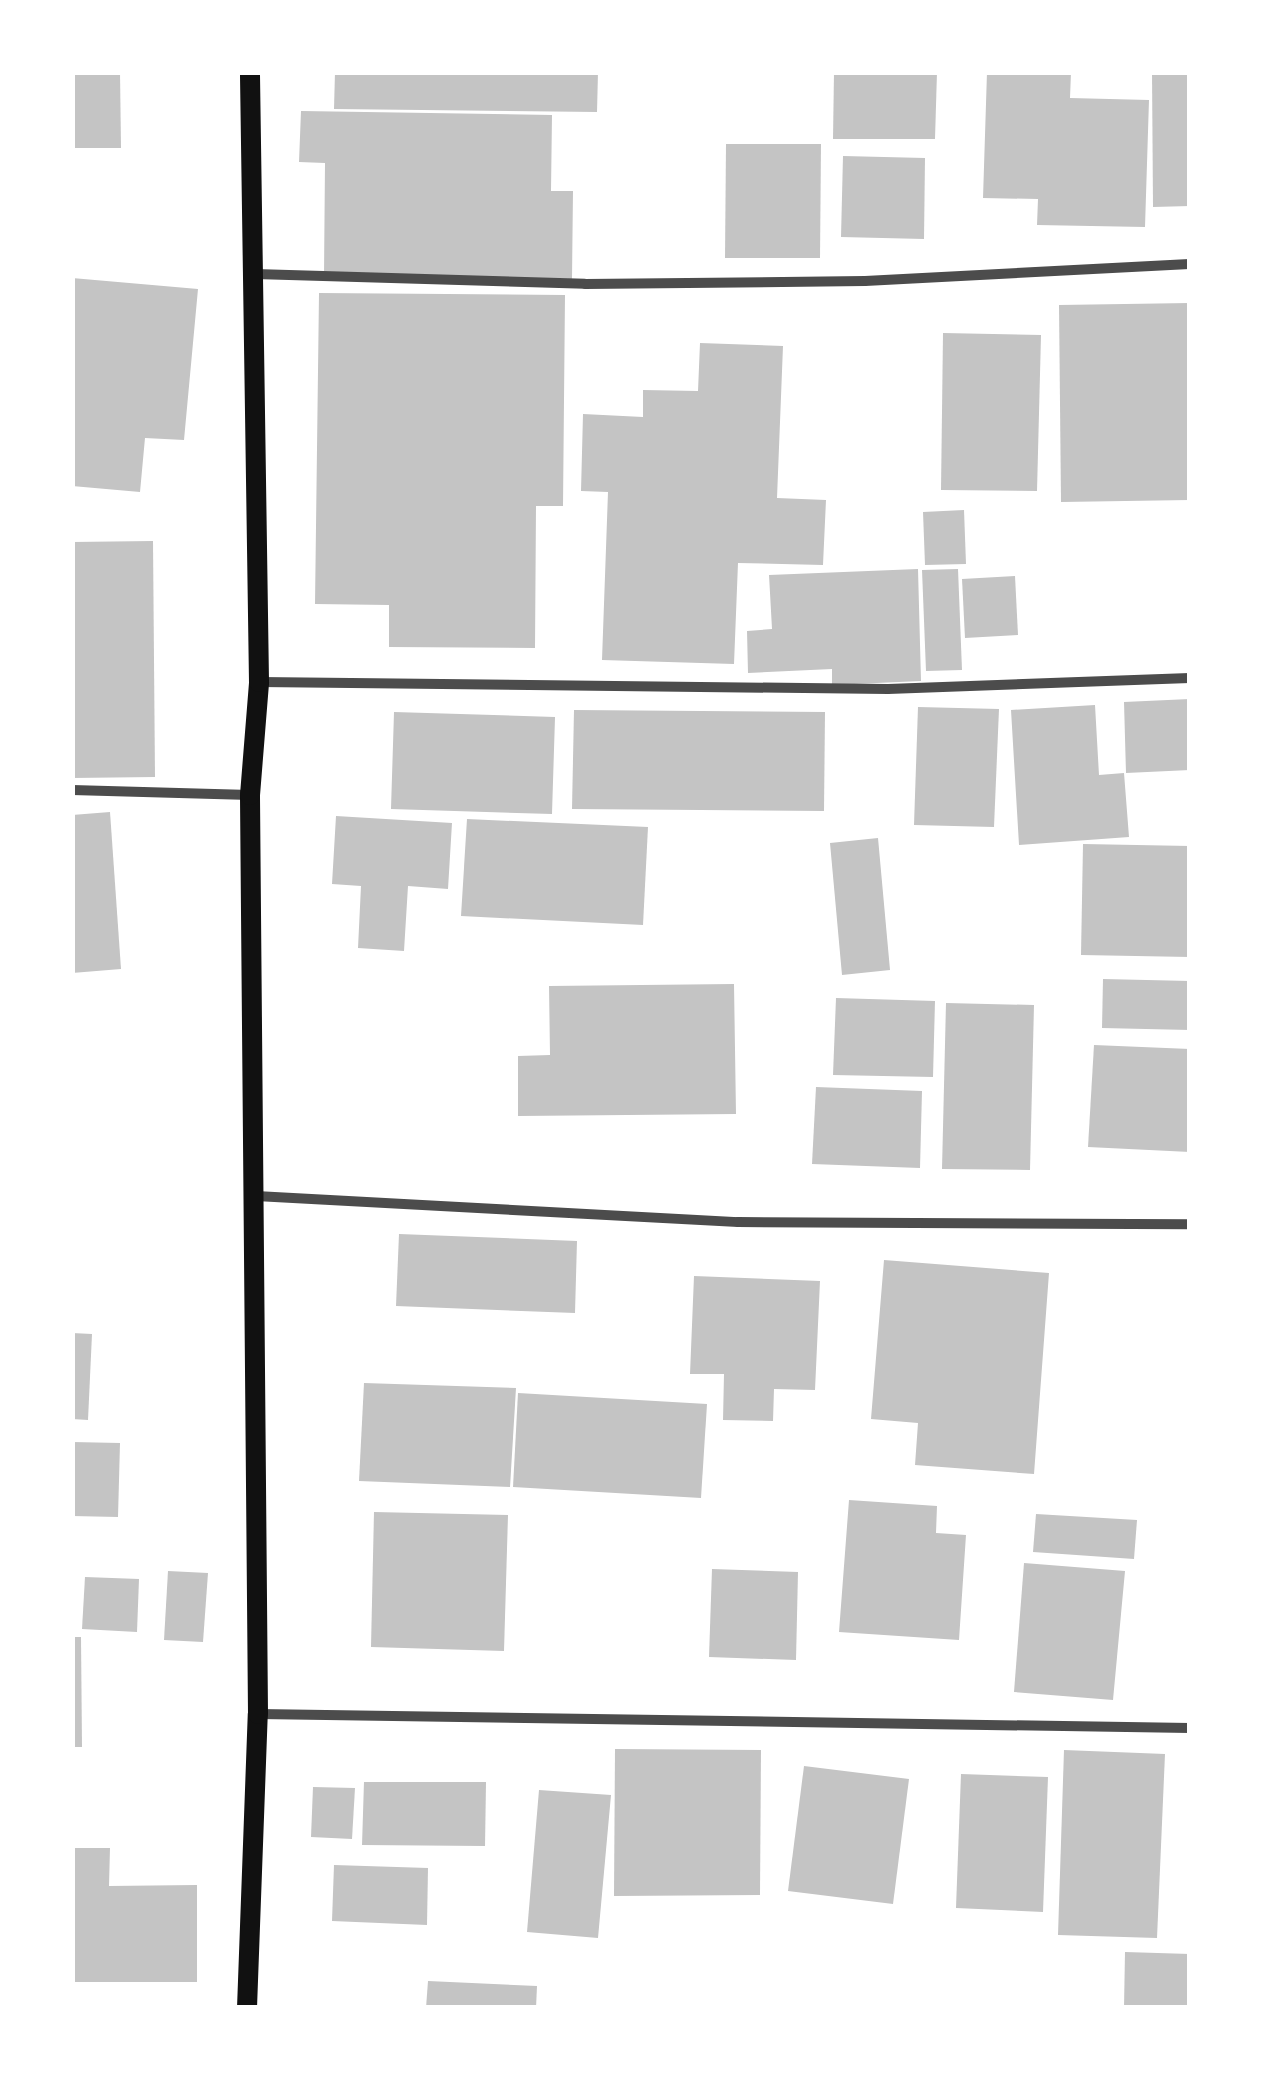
<!DOCTYPE html>
<html>
<head>
<meta charset="utf-8">
<style>
	body { margin:0 }
	#map { position:relative; width:1262px; height:2080px; overflow:hidden; background:#fff; font-family:Manrope,sans-serif }
	div>[style] { position:absolute }
	.building>* { inset:0; background:#c4c4c4 }
	.minor>* { height:10px; margin:-5px; padding:0 5px; transform-origin:5px; border-radius:5px; background:#4c4c4c }
	.secondary>* { height:20px; margin:-10px; padding:0 10px; transform-origin:10px; border-radius:10px; background:#111 }
	span { translate:-50% -50%; white-space:nowrap; text-align:center; line-height:1.15; -webkit-text-stroke:8px #fff; paint-order:stroke }
	.frame { position:absolute; inset:0; border:75px solid #fff; pointer-events:none }
</style>
</head>
<body>
<div id="map">
	<div class="building">
		<i style="clip-path:polygon(72px 72px,120px 72px,121px 148px,72px 148px)"></i>
		<i style="clip-path:polygon(335px 72px,598px 72px,597px 112px,334px 109px)"></i>
		<i style="clip-path:polygon(834px 72px,937px 72px,935px 139px,833px 139px)"></i>
		<i style="clip-path:polygon(987px 72px,1071px 72px,1070px 98px,1149px 100px,1145px 227px,1037px 225px,1038px 199px,983px 198px)"></i>
		<i style="clip-path:polygon(1152px 72px,1190px 72px,1190px 206px,1153px 207px)"></i>
		<i style="clip-path:polygon(301px 111px,552px 115px,551px 191px,573px 191px,572px 279px,324px 275px,325px 163px,299px 162px)"></i>
		<i style="clip-path:polygon(726px 144px,821px 144px,820px 258px,725px 258px)"></i>
		<i style="clip-path:polygon(843px 156px,925px 158px,924px 239px,841px 237px)"></i>
		<i style="clip-path:polygon(72px 278px,198px 289px,184px 440px,145px 438px,140px 492px,72px 486px)"></i>
		<i style="clip-path:polygon(319px 293px,565px 295px,563px 506px,536px 506px,535px 648px,389px 647px,389px 605px,315px 604px)"></i>
		<i style="clip-path:polygon(1190px 303px,1190px 500px,1061px 502px,1059px 305px)"></i>
		<i style="clip-path:polygon(943px 333px,1041px 335px,1037px 491px,941px 490px)"></i>
		<i style="clip-path:polygon(700px 343px,783px 346px,777px 498px,826px 500px,823px 565px,738px 563px,734px 664px,602px 660px,608px 492px,581px 491px,583px 414px,643px 417px,643px 390px,698px 391px)"></i>
		<i style="clip-path:polygon(964px 510px,966px 564px,925px 565px,923px 512px)"></i>
		<i style="clip-path:polygon(153px 541px,155px 777px,72px 778px,72px 542px)"></i>
		<i style="clip-path:polygon(918px 569px,921px 681px,832px 685px,832px 669px,748px 673px,747px 631px,772px 629px,769px 575px)"></i>
		<i style="clip-path:polygon(958px 569px,962px 670px,926px 671px,922px 570px)"></i>
		<i style="clip-path:polygon(1015px 576px,1018px 635px,965px 638px,962px 579px)"></i>
		<i style="clip-path:polygon(1190px 699px,1190px 770px,1126px 773px,1124px 702px)"></i>
		<i style="clip-path:polygon(1095px 705px,1099px 775px,1124px 773px,1129px 837px,1019px 845px,1011px 710px)"></i>
		<i style="clip-path:polygon(918px 707px,999px 709px,994px 827px,914px 825px)"></i>
		<i style="clip-path:polygon(574px 710px,825px 712px,824px 811px,572px 809px)"></i>
		<i style="clip-path:polygon(394px 712px,555px 717px,552px 814px,391px 809px)"></i>
		<i style="clip-path:polygon(110px 812px,121px 969px,72px 973px,72px 815px)"></i>
		<i style="clip-path:polygon(336px 816px,452px 823px,448px 889px,408px 886px,404px 951px,358px 948px,361px 886px,332px 884px)"></i>
		<i style="clip-path:polygon(467px 819px,648px 827px,643px 925px,461px 916px)"></i>
		<i style="clip-path:polygon(878px 838px,890px 970px,842px 975px,830px 843px)"></i>
		<i style="clip-path:polygon(1083px 844px,1190px 846px,1190px 957px,1081px 955px)"></i>
		<i style="clip-path:polygon(1103px 979px,1190px 981px,1190px 1030px,1102px 1028px)"></i>
		<i style="clip-path:polygon(734px 984px,736px 1114px,518px 1116px,518px 1056px,550px 1055px,549px 986px)"></i>
		<i style="clip-path:polygon(836px 998px,935px 1001px,933px 1077px,833px 1075px)"></i>
		<i style="clip-path:polygon(946px 1003px,1034px 1005px,1030px 1170px,942px 1169px)"></i>
		<i style="clip-path:polygon(1094px 1045px,1190px 1049px,1190px 1152px,1088px 1147px)"></i>
		<i style="clip-path:polygon(816px 1087px,922px 1091px,920px 1168px,812px 1164px)"></i>
		<i style="clip-path:polygon(399px 1234px,577px 1241px,575px 1313px,396px 1306px)"></i>
		<i style="clip-path:polygon(884px 1260px,1049px 1273px,1034px 1474px,915px 1465px,918px 1423px,871px 1419px)"></i>
		<i style="clip-path:polygon(694px 1276px,820px 1281px,815px 1390px,774px 1389px,773px 1421px,723px 1420px,724px 1374px,690px 1374px)"></i>
		<i style="clip-path:polygon(72px 1333px,92px 1334px,88px 1420px,72px 1419px)"></i>
		<i style="clip-path:polygon(364px 1383px,516px 1388px,510px 1487px,359px 1481px)"></i>
		<i style="clip-path:polygon(518px 1393px,707px 1404px,701px 1498px,513px 1487px)"></i>
		<i style="clip-path:polygon(72px 1442px,120px 1443px,118px 1517px,72px 1516px)"></i>
		<i style="clip-path:polygon(849px 1500px,937px 1506px,936px 1533px,966px 1535px,959px 1640px,839px 1632px)"></i>
		<i style="clip-path:polygon(374px 1512px,508px 1515px,504px 1651px,371px 1647px)"></i>
		<i style="clip-path:polygon(1036px 1514px,1137px 1520px,1134px 1559px,1033px 1552px)"></i>
		<i style="clip-path:polygon(1024px 1563px,1125px 1571px,1113px 1700px,1014px 1692px)"></i>
		<i style="clip-path:polygon(712px 1569px,798px 1572px,796px 1660px,709px 1657px)"></i>
		<i style="clip-path:polygon(168px 1571px,208px 1573px,203px 1642px,164px 1640px)"></i>
		<i style="clip-path:polygon(85px 1577px,139px 1579px,137px 1632px,82px 1629px)"></i>
		<i style="clip-path:polygon(72px 1637px,81px 1637px,82px 1747px,72px 1747px)"></i>
		<i style="clip-path:polygon(615px 1749px,761px 1750px,760px 1895px,614px 1896px)"></i>
		<i style="clip-path:polygon(1064px 1750px,1165px 1754px,1157px 1938px,1058px 1935px)"></i>
		<i style="clip-path:polygon(804px 1766px,909px 1779px,893px 1904px,788px 1891px)"></i>
		<i style="clip-path:polygon(961px 1774px,1048px 1777px,1043px 1912px,956px 1908px)"></i>
		<i style="clip-path:polygon(364px 1782px,486px 1782px,485px 1846px,362px 1845px)"></i>
		<i style="clip-path:polygon(313px 1787px,355px 1788px,352px 1839px,311px 1837px)"></i>
		<i style="clip-path:polygon(539px 1790px,611px 1795px,598px 1938px,527px 1932px)"></i>
		<i style="clip-path:polygon(72px 1848px,110px 1848px,109px 1886px,197px 1885px,197px 1982px,72px 1982px)"></i>
		<i style="clip-path:polygon(334px 1865px,428px 1868px,427px 1925px,332px 1921px)"></i>
		<i style="clip-path:polygon(1125px 1952px,1190px 1954px,1190px 2008px,1124px 2008px)"></i>
		<i style="clip-path:polygon(428px 1981px,537px 1986px,536px 2008px,426px 2008px)"></i>
	</div>
	<div class="minor">
		<i style="left:255px;top:274px;width:330px;rotate:1.7deg"></i>
		<i style="left:585px;top:284px;width:280px;rotate:-0.6deg"></i>
		<i style="left:865px;top:281px;width:325px;rotate:-3deg"></i>
		<i style="left:260px;top:682px;width:628px;rotate:0.64deg"></i>
		<i style="left:888px;top:689px;width:302px;rotate:-2.1deg"></i>
		<i style="left:72px;top:790px;width:178px;rotate:1.6deg"></i>
		<i style="left:256px;top:1196px;width:483px;rotate:3.1deg"></i>
		<i style="left:738px;top:1222px;width:452px;rotate:0.3deg"></i>
		<i style="left:259px;top:1714px;width:931px;rotate:0.86deg"></i>
	</div>
	<div class="secondary">
		<i style="left:247px;top:2008px;width:294px;rotate:-87.9deg"></i>
		<i style="left:258px;top:1714px;width:919px;rotate:-90.5deg"></i>
		<i style="left:250px;top:795px;width:113px;rotate:-85.4deg"></i>
		<i style="left:259px;top:682px;width:610px;rotate:-90.85deg"></i>
	</div>
	<div class="frame"></div>
</div>
</body>
</html>
